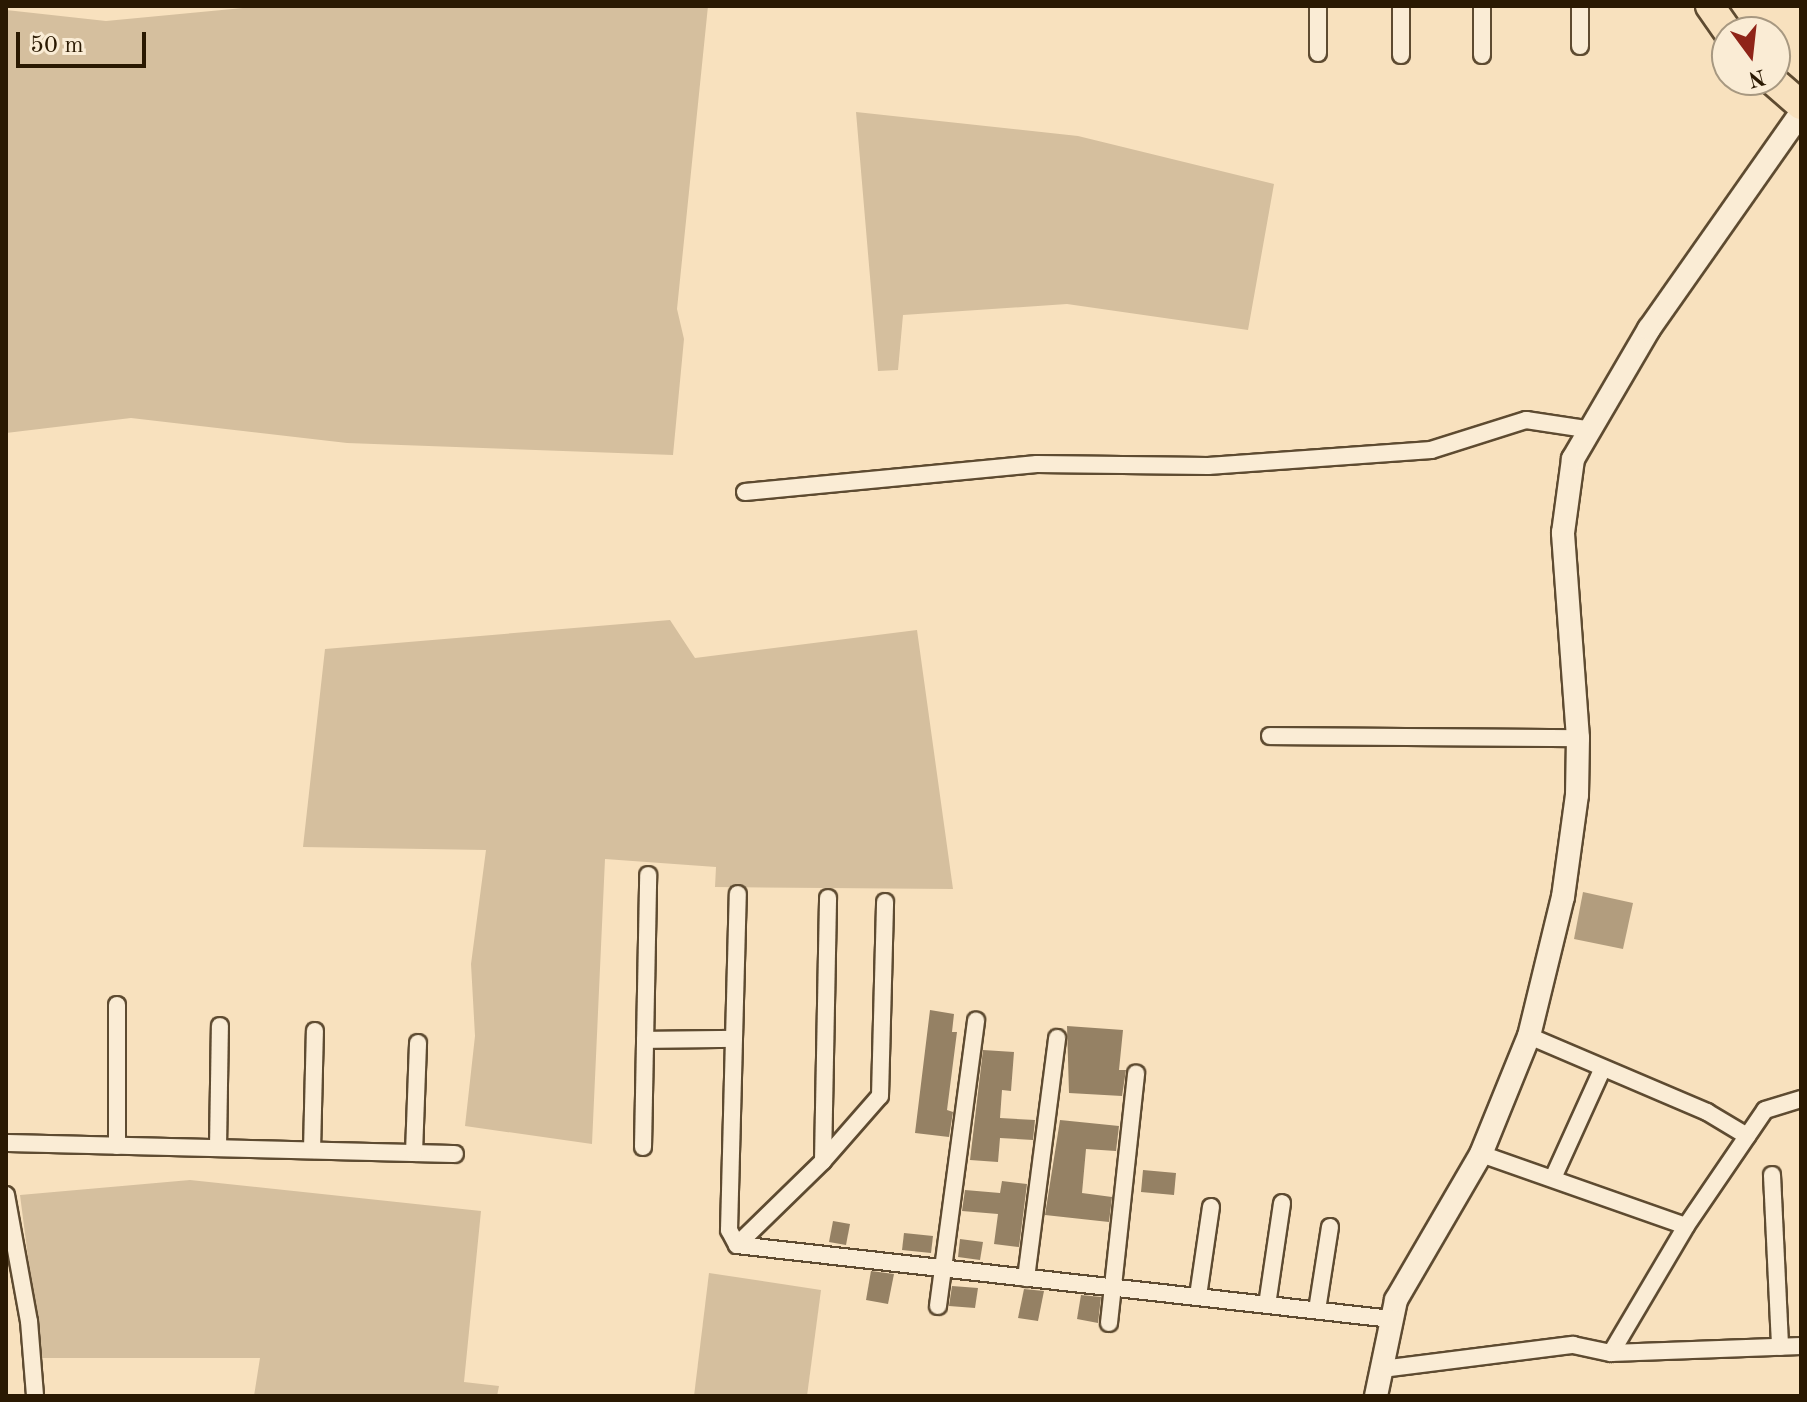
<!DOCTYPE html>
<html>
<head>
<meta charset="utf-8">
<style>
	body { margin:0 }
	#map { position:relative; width:1807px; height:1402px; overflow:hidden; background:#f8e1be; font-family:"Old Standard TT",serif }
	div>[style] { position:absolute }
	.green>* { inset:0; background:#d5bf9e }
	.water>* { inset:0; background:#b29d7e }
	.building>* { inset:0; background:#958164 }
	.roads { filter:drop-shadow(2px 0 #5e4b31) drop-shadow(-2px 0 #5e4b31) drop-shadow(0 2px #5e4b31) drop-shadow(0 -2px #5e4b31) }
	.street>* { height:16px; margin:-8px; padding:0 8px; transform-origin:8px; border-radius:8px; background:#faecd5 }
	.secondary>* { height:22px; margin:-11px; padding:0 11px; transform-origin:11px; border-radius:11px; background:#faecd5 }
	.highway>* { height:28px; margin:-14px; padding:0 14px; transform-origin:14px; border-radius:14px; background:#f8e1be }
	span { translate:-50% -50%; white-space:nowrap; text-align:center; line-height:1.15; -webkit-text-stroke:8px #faecd5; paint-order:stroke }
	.frame { position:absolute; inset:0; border:8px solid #2a1902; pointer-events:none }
	.north { position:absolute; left:1711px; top:16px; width:80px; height:80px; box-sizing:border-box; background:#faecd5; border:2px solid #a79881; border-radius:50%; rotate:165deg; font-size:22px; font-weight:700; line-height:32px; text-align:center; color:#2a1902 }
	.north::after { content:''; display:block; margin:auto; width:28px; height:36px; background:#8f2418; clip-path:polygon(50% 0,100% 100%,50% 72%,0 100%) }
	.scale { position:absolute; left:16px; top:32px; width:130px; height:36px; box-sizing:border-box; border:4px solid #2a1902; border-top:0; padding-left:10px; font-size:24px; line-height:28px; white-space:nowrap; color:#2a1902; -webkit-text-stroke:6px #faecd5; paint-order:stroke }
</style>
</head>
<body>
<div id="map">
	<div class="green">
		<i style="clip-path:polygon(263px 6px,708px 6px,677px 309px,684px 339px,673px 455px,347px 443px,131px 418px,6px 433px,6px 10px,106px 21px)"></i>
		<i style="clip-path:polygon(856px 112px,1078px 136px,1274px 184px,1248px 330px,1067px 304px,903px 315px,898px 370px,878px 371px)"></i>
		<i style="clip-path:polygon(670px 620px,695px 658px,917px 630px,953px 889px,715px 887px,716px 867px,605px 859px,592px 1144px,465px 1126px,475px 1036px,471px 964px,486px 850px,303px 847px,325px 649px)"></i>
		<i style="clip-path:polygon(190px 1180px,481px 1211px,464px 1382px,499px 1386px,497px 1396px,254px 1396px,260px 1358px,41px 1358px,20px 1195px)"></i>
		<i style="clip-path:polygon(709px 1273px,821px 1290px,807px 1396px,694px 1396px)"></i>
	</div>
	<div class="water">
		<i style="clip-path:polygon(1583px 892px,1633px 903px,1623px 949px,1574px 939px)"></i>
	</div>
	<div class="building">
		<i style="clip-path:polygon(930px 1010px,954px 1014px,952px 1032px,957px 1032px,947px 1110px,953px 1112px,949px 1137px,915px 1133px)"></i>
		<i style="clip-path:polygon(1067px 1026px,1123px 1030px,1119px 1070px,1126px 1070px,1122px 1096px,1069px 1093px)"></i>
		<i style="clip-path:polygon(983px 1050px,1014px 1052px,1011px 1091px,1002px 1090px,1000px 1118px,1035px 1120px,1033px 1140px,1000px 1138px,998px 1162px,970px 1160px)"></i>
		<i style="clip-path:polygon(1060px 1120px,1119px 1126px,1116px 1151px,1086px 1149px,1082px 1193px,1112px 1197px,1109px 1222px,1045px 1215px)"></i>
		<i style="clip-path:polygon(1143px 1170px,1176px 1173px,1174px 1195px,1141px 1192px)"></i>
		<i style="clip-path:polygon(1002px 1181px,1027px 1184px,1019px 1247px,994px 1244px,998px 1214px,962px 1211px,965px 1190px,1000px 1193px)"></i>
		<i style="clip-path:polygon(833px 1221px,850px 1224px,846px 1245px,829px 1242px)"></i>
		<i style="clip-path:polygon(904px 1233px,933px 1236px,931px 1253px,902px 1250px)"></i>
		<i style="clip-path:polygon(960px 1239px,983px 1242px,980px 1260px,958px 1257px)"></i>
		<i style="clip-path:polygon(871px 1271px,894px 1274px,888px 1304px,866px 1300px)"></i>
		<i style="clip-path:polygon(952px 1286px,978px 1288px,975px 1308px,949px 1306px)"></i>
		<i style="clip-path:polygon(1024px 1289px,1044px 1291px,1038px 1321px,1018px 1318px)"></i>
		<i style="clip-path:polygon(1081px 1295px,1101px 1297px,1098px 1323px,1077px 1319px)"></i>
	</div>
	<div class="roads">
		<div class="street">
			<i style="left:1318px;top:6px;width:47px;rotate:90deg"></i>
			<i style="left:1401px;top:6px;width:49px;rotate:90deg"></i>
			<i style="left:1482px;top:6px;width:49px;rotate:90deg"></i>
			<i style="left:1580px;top:46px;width:40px;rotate:-90deg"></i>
			<i style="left:745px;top:492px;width:293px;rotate:-5.5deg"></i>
			<i style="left:1037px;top:464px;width:171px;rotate:0.7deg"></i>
			<i style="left:1208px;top:466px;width:224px;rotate:-4.1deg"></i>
			<i style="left:1431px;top:450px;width:100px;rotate:-17.5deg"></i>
			<i style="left:1526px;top:420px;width:67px;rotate:8.6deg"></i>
			<i style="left:1270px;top:736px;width:308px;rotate:0.4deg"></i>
			<i style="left:1529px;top:1036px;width:194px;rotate:23.1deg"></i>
			<i style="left:1707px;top:1112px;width:47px;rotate:31deg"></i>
			<i style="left:645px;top:1040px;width:87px;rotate:-0.7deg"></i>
			<i style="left:6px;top:1143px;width:449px;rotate:1.4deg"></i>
			<i style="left:117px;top:1146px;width:141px;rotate:-90deg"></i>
			<i style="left:643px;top:1147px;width:272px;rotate:-88.9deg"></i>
			<i style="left:218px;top:1148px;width:122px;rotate:-89.1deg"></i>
			<i style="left:312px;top:1150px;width:119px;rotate:-88.6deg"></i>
			<i style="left:414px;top:1153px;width:110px;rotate:-87.9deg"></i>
			<i style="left:1481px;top:1154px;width:217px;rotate:19.4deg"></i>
			<i style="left:823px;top:1161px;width:263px;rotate:-88.9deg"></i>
			<i style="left:1772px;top:1175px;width:172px;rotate:87.3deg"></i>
			<i style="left:1553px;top:1178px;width:116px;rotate:-65.6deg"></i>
			<i style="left:6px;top:1195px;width:128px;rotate:79.7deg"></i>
			<i style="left:29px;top:1321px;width:75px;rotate:85.4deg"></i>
			<i style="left:737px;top:1245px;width:659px;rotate:6.45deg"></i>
			<i style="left:737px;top:1245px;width:120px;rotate:-44.3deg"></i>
			<i style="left:823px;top:1161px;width:86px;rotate:-48.8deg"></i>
			<i style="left:880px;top:1096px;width:194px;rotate:-88.5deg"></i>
			<i style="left:737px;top:1245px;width:17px;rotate:-118deg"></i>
			<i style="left:729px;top:1230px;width:336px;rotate:-88.5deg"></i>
			<i style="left:1026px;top:1278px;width:242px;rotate:-82.6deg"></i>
			<i style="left:1198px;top:1296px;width:90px;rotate:-81.7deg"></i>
			<i style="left:1267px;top:1305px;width:103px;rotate:-81.6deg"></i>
			<i style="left:938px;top:1306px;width:288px;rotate:-82.4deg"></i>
			<i style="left:1317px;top:1310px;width:84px;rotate:-81.1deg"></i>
			<i style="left:1109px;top:1323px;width:251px;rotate:-83.8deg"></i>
			<i style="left:1611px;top:1353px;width:147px;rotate:-59.4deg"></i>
			<i style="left:1686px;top:1226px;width:140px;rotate:-55.7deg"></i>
			<i style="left:1765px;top:1110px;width:38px;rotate:-17deg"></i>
			<i style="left:1382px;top:1369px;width:193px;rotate:-7.2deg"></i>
			<i style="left:1573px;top:1345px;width:39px;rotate:12deg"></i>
			<i style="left:1611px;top:1353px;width:190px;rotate:-2.1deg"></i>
		</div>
		<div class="secondary">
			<i style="left:1376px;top:1396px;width:98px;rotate:-78.2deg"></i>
			<i style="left:1396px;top:1300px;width:169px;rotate:-59.8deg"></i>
			<i style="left:1481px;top:1154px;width:127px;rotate:-67.9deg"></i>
			<i style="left:1529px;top:1036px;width:143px;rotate:-76.3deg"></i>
			<i style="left:1563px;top:897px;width:103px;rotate:-82.2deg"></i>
			<i style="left:1577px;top:795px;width:57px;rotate:-89deg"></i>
			<i style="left:1578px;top:738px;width:206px;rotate:-94.2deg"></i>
			<i style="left:1563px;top:533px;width:75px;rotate:-82.3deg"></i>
			<i style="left:1573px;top:459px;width:151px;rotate:-59.7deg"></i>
			<i style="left:1649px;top:329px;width:264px;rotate:-54.9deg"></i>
		</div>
		<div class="highway">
			<i style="left:1710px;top:6px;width:32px;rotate:55deg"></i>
			<i style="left:1772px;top:80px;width:38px;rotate:41deg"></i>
		</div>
	</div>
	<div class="frame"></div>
	<div class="north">N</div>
	<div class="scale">50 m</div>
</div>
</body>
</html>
